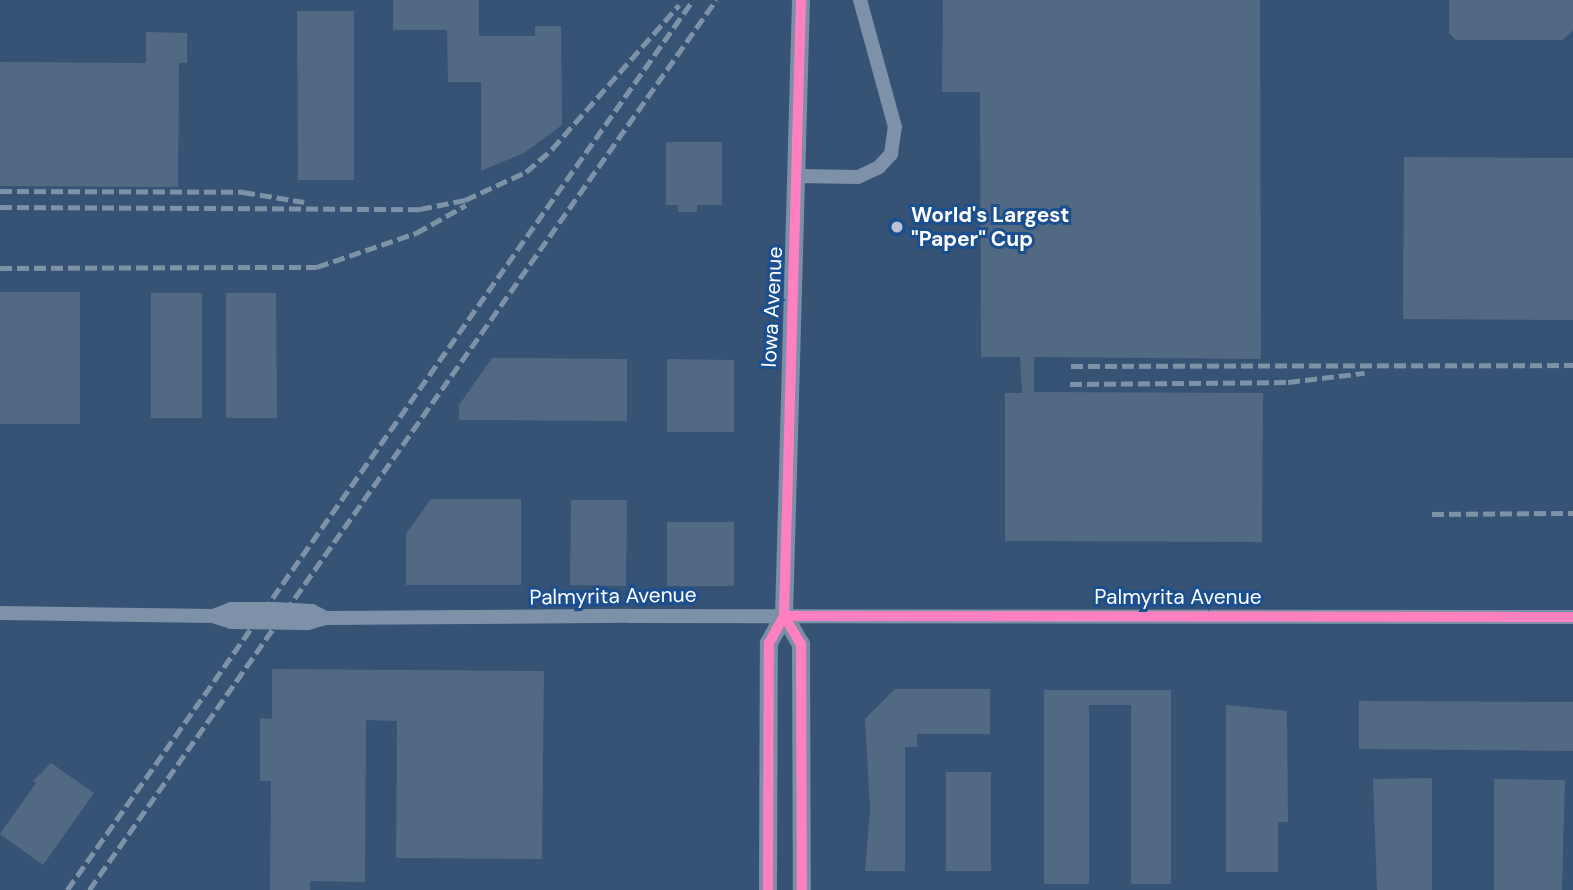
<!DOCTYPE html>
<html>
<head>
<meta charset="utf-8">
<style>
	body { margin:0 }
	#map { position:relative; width:1573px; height:890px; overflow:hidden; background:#365274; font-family:"DM Sans",sans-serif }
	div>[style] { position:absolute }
	.building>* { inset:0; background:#526984 }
	.minor>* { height:14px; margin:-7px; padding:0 7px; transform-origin:7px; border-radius:7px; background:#7d92a8 }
	.major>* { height:18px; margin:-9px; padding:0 9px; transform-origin:9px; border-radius:9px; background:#7d8ea7 }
	.rail>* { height:4.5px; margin-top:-2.25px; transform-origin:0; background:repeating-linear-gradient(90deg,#7e92a7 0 12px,transparent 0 17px) }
	.cycleway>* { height:10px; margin:-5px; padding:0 5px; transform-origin:5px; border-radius:5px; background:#ff80c0 }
	.dots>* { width:19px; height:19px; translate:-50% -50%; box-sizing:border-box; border:4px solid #1b4f8f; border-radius:50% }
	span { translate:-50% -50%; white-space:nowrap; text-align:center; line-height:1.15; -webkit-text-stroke:6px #1b4f8f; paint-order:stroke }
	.poi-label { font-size:21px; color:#fff; font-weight:700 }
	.left { translate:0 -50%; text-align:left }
	.street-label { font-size:21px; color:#fff }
</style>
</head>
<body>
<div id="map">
	<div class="building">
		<i style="clip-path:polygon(393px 0,479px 0,479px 36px,535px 36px,535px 26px,561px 26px,562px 125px,524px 153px,481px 171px,481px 82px,448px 82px,447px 30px,393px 30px)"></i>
		<i style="clip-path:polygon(943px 0,1260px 0,1261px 359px,1034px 357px,1034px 392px,1263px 393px,1262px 542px,1005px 541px,1005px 393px,1022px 393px,1020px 357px,981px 357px,980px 92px,942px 92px)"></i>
		<i style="clip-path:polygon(1449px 0,1573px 0,1573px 30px,1563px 40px,1456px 40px,1449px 33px)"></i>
		<i style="clip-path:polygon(297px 11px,354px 11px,354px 180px,298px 180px)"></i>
		<i style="clip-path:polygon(146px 32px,187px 33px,187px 63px,179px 63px,178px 187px,0 186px,0 62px,146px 63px)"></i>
		<i style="clip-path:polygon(666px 142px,722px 142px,722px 205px,697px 205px,697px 212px,678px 212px,678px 205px,666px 205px)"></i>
		<i style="clip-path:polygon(1404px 157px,1573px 158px,1573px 320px,1403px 319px)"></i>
		<i style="clip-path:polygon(0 292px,80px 292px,80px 424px,0 424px)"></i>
		<i style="clip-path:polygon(151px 293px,202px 293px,202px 418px,151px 418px)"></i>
		<i style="clip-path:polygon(226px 293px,276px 293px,277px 418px,226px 418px)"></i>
		<i style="clip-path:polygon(492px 358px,627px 359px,627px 421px,459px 420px,459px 405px)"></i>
		<i style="clip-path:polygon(667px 359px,734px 360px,734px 432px,667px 432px)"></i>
		<i style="clip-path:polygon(431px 499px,521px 499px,521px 585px,406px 585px,406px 534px)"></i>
		<i style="clip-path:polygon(571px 500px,627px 500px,626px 586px,570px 585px)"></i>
		<i style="clip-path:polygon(667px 522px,734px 522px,734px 586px,667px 586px)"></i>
		<i style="clip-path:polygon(272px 669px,544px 671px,542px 859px,396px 858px,397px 721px,366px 720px,365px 882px,310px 881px,310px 890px,270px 890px,271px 781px,260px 781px,260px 718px,272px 719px)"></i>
		<i style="clip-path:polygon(895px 689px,990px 689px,990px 734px,917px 734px,917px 747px,905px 747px,905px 871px,865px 871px,870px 809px,865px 719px)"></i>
		<i style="clip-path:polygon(1044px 690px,1171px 690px,1171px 884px,1131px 884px,1131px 705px,1089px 705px,1089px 884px,1044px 884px)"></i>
		<i style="clip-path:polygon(1359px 701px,1573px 702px,1573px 751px,1359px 749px)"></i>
		<i style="clip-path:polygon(1226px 705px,1287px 711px,1288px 822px,1278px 822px,1278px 872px,1226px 872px)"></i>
		<i style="clip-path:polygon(51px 763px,94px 793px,43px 865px,0 834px,36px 783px,33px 781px)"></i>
		<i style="clip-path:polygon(946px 772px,991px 772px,991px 871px,946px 871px)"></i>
		<i style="clip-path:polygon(1432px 778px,1432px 890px,1377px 890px,1373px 779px)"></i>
		<i style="clip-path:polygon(1494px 779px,1565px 780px,1562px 890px,1494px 890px)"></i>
	</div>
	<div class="minor">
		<i style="left:799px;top:176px;width:59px;rotate:1deg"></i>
		<i style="left:858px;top:177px;width:23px;rotate:-25deg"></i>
		<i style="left:879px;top:167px;width:18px;rotate:-47deg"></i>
		<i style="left:891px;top:154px;width:27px;rotate:-82deg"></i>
		<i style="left:895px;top:127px;width:132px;rotate:-105.4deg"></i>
		<i style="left:0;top:613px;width:213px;rotate:0.8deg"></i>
		<i style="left:213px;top:616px;width:19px;rotate:18deg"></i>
		<i style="left:231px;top:622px;width:77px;rotate:0.7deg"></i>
		<i style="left:308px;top:623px;width:18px;rotate:-16deg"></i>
		<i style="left:325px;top:618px;width:305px;rotate:-0.4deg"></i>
		<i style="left:630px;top:616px;width:943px;rotate:0.06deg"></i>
		<i style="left:213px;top:616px;width:19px;rotate:-21deg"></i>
		<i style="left:231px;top:609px;width:43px"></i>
		<i style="left:274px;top:609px;width:38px;rotate:3deg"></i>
		<i style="left:312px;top:611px;width:15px;rotate:28deg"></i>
	</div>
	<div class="major">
		<i style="left:784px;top:616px;width:33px;rotate:59deg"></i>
		<i style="left:801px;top:644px;width:246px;rotate:89.8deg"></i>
		<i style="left:768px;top:890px;width:247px;rotate:-89.8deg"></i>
		<i style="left:769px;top:643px;width:31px;rotate:-61deg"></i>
		<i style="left:784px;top:616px;width:616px;rotate:-88.42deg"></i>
	</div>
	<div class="rail">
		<i style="left:0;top:191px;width:243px;rotate:0.2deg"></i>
		<i style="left:243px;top:192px;width:62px;rotate:9.3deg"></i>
		<i style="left:0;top:207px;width:420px;rotate:0.3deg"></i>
		<i style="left:420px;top:209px;width:46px;rotate:-11.3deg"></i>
		<i style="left:465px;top:200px;width:67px;rotate:-24.7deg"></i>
		<i style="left:526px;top:172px;width:35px;rotate:-41deg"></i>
		<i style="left:552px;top:149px;width:192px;rotate:-48.6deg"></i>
		<i style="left:0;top:268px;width:317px;rotate:-0.2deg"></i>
		<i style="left:317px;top:267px;width:105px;rotate:-19deg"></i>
		<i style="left:416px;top:233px;width:57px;rotate:-29.2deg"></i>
		<i style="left:1071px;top:366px;width:502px;rotate:-0.11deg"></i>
		<i style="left:1070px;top:384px;width:218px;rotate:-0.5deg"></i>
		<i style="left:1288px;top:382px;width:77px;rotate:-6.8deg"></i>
		<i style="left:1432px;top:514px;width:141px;rotate:-0.4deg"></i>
		<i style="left:67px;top:890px;width:1088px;rotate:-54.88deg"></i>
		<i style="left:89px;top:890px;width:1089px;rotate:-54.84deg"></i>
	</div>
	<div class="cycleway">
		<i style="left:784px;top:616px;width:789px;rotate:0.07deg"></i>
		<i style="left:784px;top:616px;width:33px;rotate:59deg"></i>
		<i style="left:801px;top:644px;width:246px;rotate:89.8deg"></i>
		<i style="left:768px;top:890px;width:247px;rotate:-89.8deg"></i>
		<i style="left:769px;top:643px;width:31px;rotate:-61deg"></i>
		<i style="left:784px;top:616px;width:616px;rotate:-88.42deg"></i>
	</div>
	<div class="dots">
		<i style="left:897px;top:227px;background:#b9c2ce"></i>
	</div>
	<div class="poi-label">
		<span class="left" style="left:911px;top:227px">World's Largest<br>"Paper" Cup</span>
	</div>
	<div class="street-label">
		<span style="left:772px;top:307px;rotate:-87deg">Iowa Avenue</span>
		<span style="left:613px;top:596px;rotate:-1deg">Palmyrita Avenue</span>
		<span style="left:1178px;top:597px">Palmyrita Avenue</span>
	</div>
</div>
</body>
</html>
